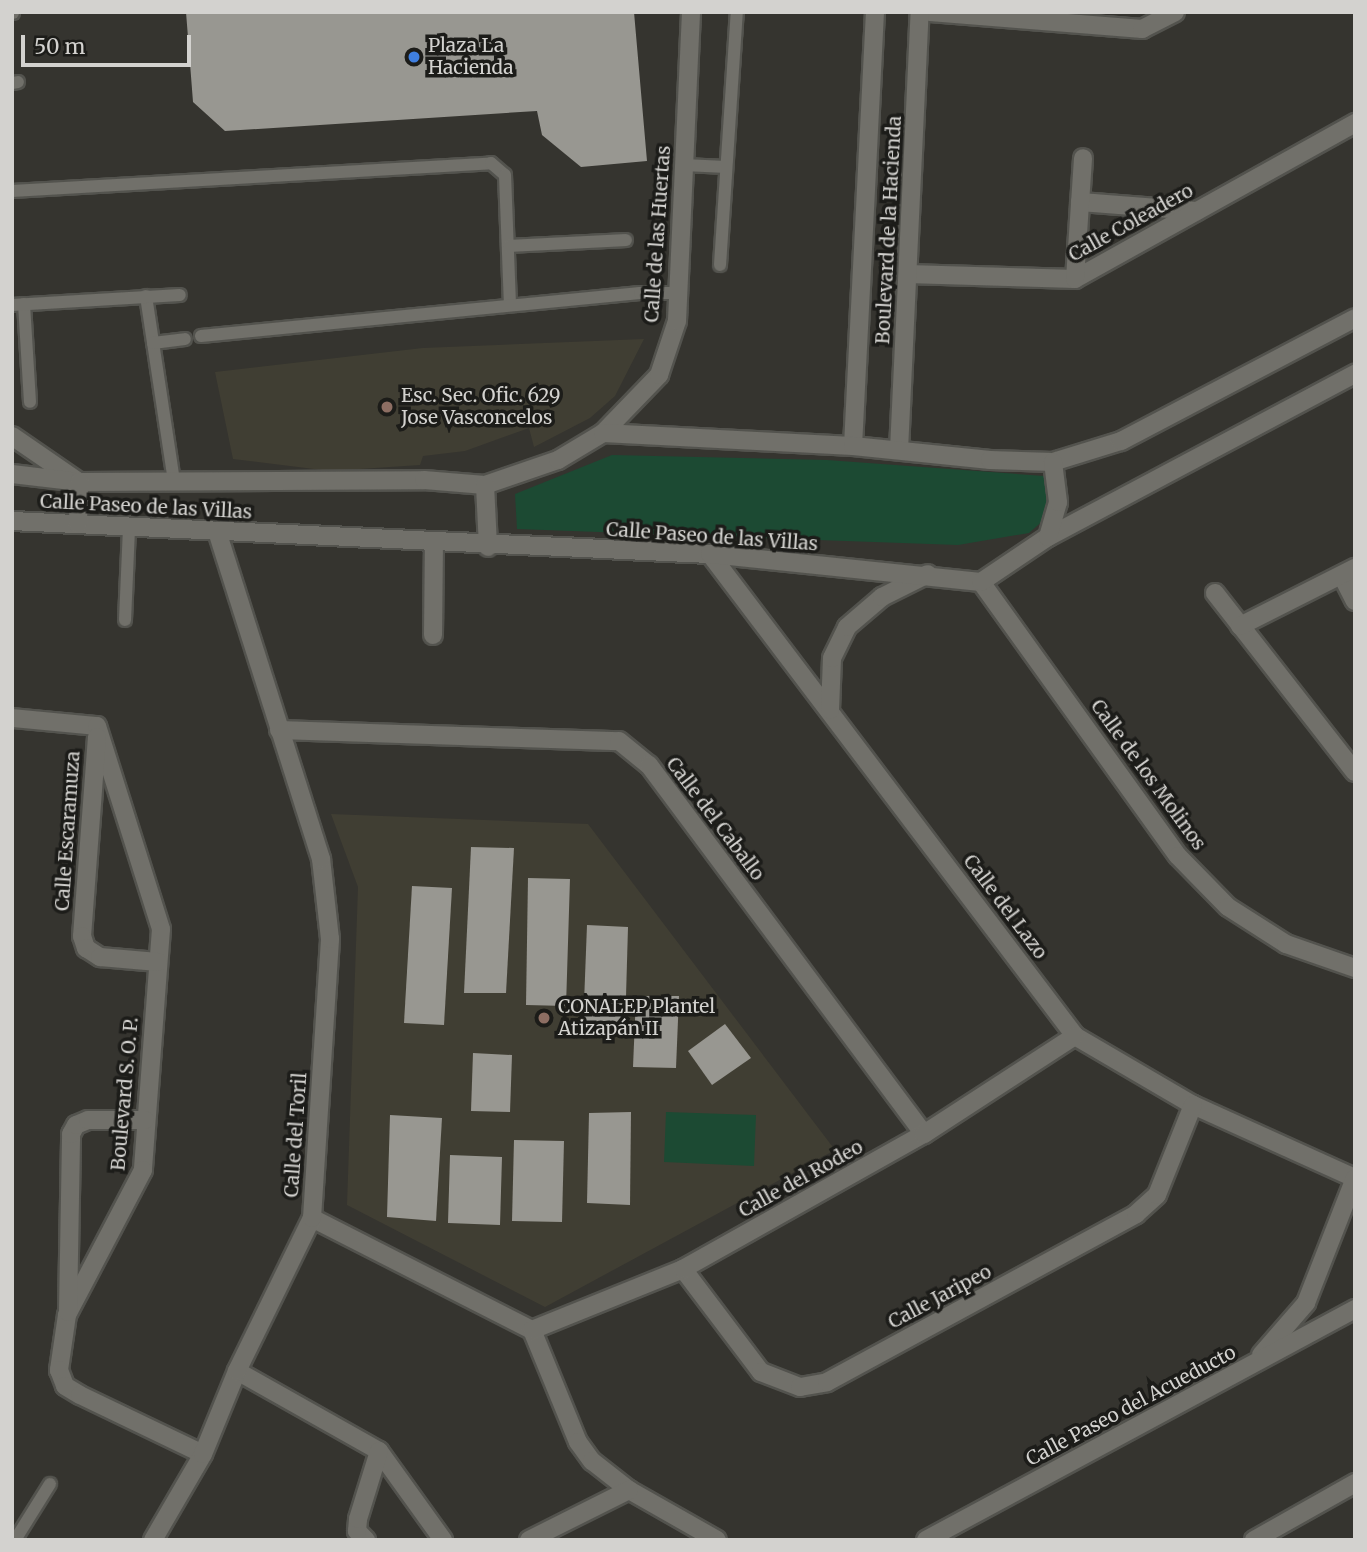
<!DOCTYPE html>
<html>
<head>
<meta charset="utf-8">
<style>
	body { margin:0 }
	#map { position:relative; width:1367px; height:1552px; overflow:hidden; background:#35342f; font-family:Merriweather,serif }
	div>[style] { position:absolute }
	.built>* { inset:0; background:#403e33 }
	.green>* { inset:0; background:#1c4a33 }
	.building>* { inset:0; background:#989791 }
	.roads { filter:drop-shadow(2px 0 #53534e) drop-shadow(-2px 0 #53534e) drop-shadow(0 2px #53534e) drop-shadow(0 -2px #53534e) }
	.service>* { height:12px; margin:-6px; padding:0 6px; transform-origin:6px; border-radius:6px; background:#71706a }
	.minor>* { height:18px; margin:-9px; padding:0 9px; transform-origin:9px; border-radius:9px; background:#71706a }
	.tertiary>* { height:18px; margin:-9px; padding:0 9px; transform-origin:9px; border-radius:9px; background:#71706a }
	.dots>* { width:19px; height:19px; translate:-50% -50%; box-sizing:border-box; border:4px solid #1c1c19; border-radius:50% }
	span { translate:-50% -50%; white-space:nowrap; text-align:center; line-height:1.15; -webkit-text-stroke:7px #1c1c19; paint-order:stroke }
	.poi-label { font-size:19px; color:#d3d2cf }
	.left { translate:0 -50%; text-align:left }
	.street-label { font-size:19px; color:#d3d2cf }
	.frame { position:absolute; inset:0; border:14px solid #d3d2cf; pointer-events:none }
	.scale { position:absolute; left:21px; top:35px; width:170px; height:32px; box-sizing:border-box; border:4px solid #d3d2cf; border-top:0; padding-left:9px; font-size:21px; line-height:24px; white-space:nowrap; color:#d3d2cf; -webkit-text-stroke:5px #1c1c19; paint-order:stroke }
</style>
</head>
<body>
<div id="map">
	<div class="built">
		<i style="clip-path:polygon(644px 339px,615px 396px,590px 418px,534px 447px,529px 428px,465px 451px,423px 456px,420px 465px,330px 471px,233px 459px,215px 372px,423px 348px)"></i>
		<i style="clip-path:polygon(331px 814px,588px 824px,835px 1150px,545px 1307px,347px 1205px,358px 887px)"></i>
	</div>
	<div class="green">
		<i style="clip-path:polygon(612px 455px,827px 460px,1044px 476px,1050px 504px,1046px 518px,1029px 533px,958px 545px,517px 529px,515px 494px)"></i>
		<i style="clip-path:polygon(666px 1112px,756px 1115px,754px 1166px,664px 1162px)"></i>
	</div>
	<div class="building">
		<i style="clip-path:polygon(186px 12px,634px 12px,647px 161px,581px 167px,542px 135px,537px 111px,225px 131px,193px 102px)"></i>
		<i style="clip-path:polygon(471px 847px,514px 848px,506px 993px,464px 993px)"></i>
		<i style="clip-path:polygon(528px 878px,570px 879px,566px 1006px,526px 1005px)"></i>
		<i style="clip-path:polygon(412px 886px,452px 888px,444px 1025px,404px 1023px)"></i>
		<i style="clip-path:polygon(587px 925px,628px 927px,625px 1031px,583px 1029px)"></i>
		<i style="clip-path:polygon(636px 996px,679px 996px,676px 1068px,633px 1067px)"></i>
		<i style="clip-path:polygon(725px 1024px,751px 1058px,712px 1085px,688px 1051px)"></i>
		<i style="clip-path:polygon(473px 1053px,512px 1055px,510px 1112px,471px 1111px)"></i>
		<i style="clip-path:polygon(631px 1112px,630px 1205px,587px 1203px,589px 1113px)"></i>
		<i style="clip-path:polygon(390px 1115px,442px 1118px,436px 1221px,387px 1217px)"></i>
		<i style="clip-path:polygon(514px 1140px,564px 1141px,562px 1222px,512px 1221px)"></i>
		<i style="clip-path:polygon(450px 1155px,502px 1157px,500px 1225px,448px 1223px)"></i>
	</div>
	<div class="roads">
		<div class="service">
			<i style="left:13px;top:12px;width:1px;rotate:90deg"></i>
			<i style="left:12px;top:83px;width:6px;rotate:-9deg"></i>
			<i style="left:684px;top:165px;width:42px;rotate:2.7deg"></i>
			<i style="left:12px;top:191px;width:480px;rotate:-3.3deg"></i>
			<i style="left:491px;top:163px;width:18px;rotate:41deg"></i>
			<i style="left:505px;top:175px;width:130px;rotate:87.8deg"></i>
			<i style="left:509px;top:246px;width:117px;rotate:-2.9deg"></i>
			<i style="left:720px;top:265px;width:254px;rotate:-86.2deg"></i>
			<i style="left:146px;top:296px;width:188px;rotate:81.4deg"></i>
			<i style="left:24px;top:304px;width:98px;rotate:86.5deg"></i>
			<i style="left:12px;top:305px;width:168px;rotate:-3.4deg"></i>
			<i style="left:201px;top:336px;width:441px;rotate:-5.6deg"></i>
			<i style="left:640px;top:293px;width:38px"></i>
			<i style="left:153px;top:343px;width:32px;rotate:-7deg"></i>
			<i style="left:125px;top:620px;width:93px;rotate:-87.5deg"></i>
			<i style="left:15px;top:1540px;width:66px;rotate:-58deg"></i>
		</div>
		<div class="minor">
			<i style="left:930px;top:12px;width:213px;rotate:4.6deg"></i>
			<i style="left:1142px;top:29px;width:37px;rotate:-27deg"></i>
			<i style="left:1080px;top:202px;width:117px;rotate:4.4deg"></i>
			<i style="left:908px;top:274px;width:167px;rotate:1.7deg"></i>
			<i style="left:1075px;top:279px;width:321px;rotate:-29.1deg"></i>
			<i style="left:1075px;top:279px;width:121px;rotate:-86.2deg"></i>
			<i style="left:603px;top:433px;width:81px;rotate:-46deg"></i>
			<i style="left:659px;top:375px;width:57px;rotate:-71.6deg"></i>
			<i style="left:677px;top:321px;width:309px;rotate:-87.4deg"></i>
			<i style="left:12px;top:436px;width:81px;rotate:34.5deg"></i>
			<i style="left:853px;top:446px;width:435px;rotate:-87.1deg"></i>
			<i style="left:899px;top:450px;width:439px;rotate:-87.3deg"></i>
			<i style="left:710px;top:554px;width:605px;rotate:52.86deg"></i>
			<i style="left:1075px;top:1036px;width:137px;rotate:30.3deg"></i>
			<i style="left:1193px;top:1105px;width:178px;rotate:24.3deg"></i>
			<i style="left:1342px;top:576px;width:28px;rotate:63deg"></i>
			<i style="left:981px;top:582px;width:337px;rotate:54.3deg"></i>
			<i style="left:1178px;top:856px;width:71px;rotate:45.6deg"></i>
			<i style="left:1228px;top:907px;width:69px;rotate:32.5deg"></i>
			<i style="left:1286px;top:944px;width:73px;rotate:19.2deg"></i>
			<i style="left:1215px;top:593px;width:227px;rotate:52deg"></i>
			<i style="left:1240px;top:626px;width:129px;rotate:-26.8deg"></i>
			<i style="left:433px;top:635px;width:91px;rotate:-89.4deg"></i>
			<i style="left:830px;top:710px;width:52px;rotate:-87.8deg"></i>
			<i style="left:832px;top:658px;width:34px;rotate:-64deg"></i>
			<i style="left:847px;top:627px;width:46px;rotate:-40.6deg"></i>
			<i style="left:882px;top:597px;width:51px;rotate:-26.6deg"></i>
			<i style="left:12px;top:718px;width:85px;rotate:5.4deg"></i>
			<i style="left:97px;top:726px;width:213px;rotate:72.5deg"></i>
			<i style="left:161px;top:929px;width:242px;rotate:94.3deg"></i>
			<i style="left:143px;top:1170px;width:164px;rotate:117.7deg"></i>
			<i style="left:67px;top:1315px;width:56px;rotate:98.3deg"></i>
			<i style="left:59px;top:1370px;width:17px;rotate:69deg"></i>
			<i style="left:65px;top:1386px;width:17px;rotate:31deg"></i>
			<i style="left:80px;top:1395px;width:136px;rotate:25.6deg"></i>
			<i style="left:279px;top:730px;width:340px;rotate:1.9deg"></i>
			<i style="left:619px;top:741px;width:38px;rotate:39deg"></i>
			<i style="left:649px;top:765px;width:460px;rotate:53.3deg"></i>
			<i style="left:97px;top:737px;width:200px;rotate:94.3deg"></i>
			<i style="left:82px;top:936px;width:13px;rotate:72deg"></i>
			<i style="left:86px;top:948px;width:17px;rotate:33deg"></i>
			<i style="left:100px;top:957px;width:58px;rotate:4.9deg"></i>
			<i style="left:312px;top:1218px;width:247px;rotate:27deg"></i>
			<i style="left:532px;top:1330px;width:121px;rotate:67.7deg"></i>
			<i style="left:578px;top:1442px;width:24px;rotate:54deg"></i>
			<i style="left:592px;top:1461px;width:47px;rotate:38.1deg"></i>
			<i style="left:629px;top:1490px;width:101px;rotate:29.6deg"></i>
			<i style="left:683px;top:1269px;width:129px;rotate:52.9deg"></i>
			<i style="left:761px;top:1372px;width:42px;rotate:21deg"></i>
			<i style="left:800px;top:1387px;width:27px;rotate:-10deg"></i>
			<i style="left:827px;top:1382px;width:352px;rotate:-28.5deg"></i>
			<i style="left:1136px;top:1214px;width:28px;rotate:-42deg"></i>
			<i style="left:1157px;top:1195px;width:97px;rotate:-68.2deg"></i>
			<i style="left:68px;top:1312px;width:178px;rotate:-89deg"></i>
			<i style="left:71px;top:1134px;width:10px;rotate:-61deg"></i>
			<i style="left:76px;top:1125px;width:13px;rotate:-23deg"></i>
			<i style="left:88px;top:1120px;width:57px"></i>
			<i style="left:532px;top:1330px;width:163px;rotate:-22deg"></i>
			<i style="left:683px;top:1269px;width:276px;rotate:-29.3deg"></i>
			<i style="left:924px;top:1134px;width:180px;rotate:-33deg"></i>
			<i style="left:1261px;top:1355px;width:69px;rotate:-49.1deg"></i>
			<i style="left:1306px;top:1303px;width:134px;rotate:-68.6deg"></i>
			<i style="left:237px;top:1371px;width:163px;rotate:29.4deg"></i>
			<i style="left:379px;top:1451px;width:110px;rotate:54.3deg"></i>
			<i style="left:153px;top:1540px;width:99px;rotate:-59.8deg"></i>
			<i style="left:203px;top:1454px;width:90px;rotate:-67.7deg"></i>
			<i style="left:237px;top:1371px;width:170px;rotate:-63.9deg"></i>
			<i style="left:312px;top:1218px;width:280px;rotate:-86.3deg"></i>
			<i style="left:330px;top:939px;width:81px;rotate:-96.4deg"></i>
			<i style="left:321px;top:859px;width:344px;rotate:-107.6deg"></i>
			<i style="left:366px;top:1540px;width:13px;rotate:-135deg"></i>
			<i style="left:357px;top:1531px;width:12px;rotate:-85deg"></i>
			<i style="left:358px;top:1519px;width:71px;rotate:-72.8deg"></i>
			<i style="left:529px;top:1540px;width:112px;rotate:-26.6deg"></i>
			<i style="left:926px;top:1540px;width:487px;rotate:-28.3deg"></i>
		</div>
		<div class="tertiary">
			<i style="left:12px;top:474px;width:67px;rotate:6.8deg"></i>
			<i style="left:79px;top:482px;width:345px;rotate:-0.3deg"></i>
			<i style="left:424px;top:480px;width:61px;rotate:4.7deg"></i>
			<i style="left:485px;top:485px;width:77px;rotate:-18.9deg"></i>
			<i style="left:558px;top:460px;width:52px;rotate:-31deg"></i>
			<i style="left:603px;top:433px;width:250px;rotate:3deg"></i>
			<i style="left:853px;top:446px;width:138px;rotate:5.8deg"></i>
			<i style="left:990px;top:460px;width:63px;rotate:1.8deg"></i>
			<i style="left:1053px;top:462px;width:71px;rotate:-17.2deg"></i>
			<i style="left:1121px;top:441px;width:264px;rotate:-27.7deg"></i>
			<i style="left:485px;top:485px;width:62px;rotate:87.2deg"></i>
			<i style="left:12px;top:521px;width:699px;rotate:2.71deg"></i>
			<i style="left:710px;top:554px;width:272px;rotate:5.9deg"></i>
			<i style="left:981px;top:582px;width:81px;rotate:-33.9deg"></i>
			<i style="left:1048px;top:537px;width:348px;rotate:-28deg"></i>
			<i style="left:78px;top:524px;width:42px;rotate:-88.6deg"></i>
			<i style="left:1048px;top:537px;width:36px;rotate:-74deg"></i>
			<i style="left:1058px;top:502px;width:40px;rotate:-97.1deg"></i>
			<i style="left:1254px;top:1540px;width:116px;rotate:-29.4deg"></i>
		</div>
	</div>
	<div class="dots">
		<i style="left:414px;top:57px;background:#3f7fe0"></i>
		<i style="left:387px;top:407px;background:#8d6e63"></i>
		<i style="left:544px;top:1018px;background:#8d6e63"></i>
	</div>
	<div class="poi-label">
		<span class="left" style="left:428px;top:57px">Plaza La<br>Hacienda</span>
		<span class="left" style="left:401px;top:407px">Esc. Sec. Ofic. 629<br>Jose Vasconcelos</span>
		<span class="left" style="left:558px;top:1018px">CONALEP Plantel<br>Atizapán II</span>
	</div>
	<div class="street-label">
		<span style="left:1131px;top:223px;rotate:-29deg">Calle Coleadero</span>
		<span style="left:889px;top:230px;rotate:-87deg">Boulevard de la Hacienda</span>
		<span style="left:658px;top:234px;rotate:-86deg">Calle de las Huertas</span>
		<span style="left:146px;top:507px;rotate:3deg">Calle Paseo de las Villas</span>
		<span style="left:712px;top:537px;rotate:4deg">Calle Paseo de las Villas</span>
		<span style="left:1148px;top:775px;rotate:54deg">Calle de los Molinos</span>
		<span style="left:715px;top:819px;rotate:53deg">Calle del Caballo</span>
		<span style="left:68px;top:831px;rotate:-86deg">Calle Escaramuza</span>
		<span style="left:1005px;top:907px;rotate:53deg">Calle del Lazo</span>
		<span style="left:125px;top:1094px;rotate:-85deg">Boulevard S. O. P.</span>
		<span style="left:296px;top:1135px;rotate:-86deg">Calle del Toril</span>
		<span style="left:801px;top:1179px;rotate:-29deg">Calle del Rodeo</span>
		<span style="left:940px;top:1297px;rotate:-28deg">Calle Jaripeo</span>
		<span style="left:1131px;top:1406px;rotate:-28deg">Calle Paseo del Acueducto</span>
	</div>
	<div class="frame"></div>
	<div class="scale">50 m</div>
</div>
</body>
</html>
